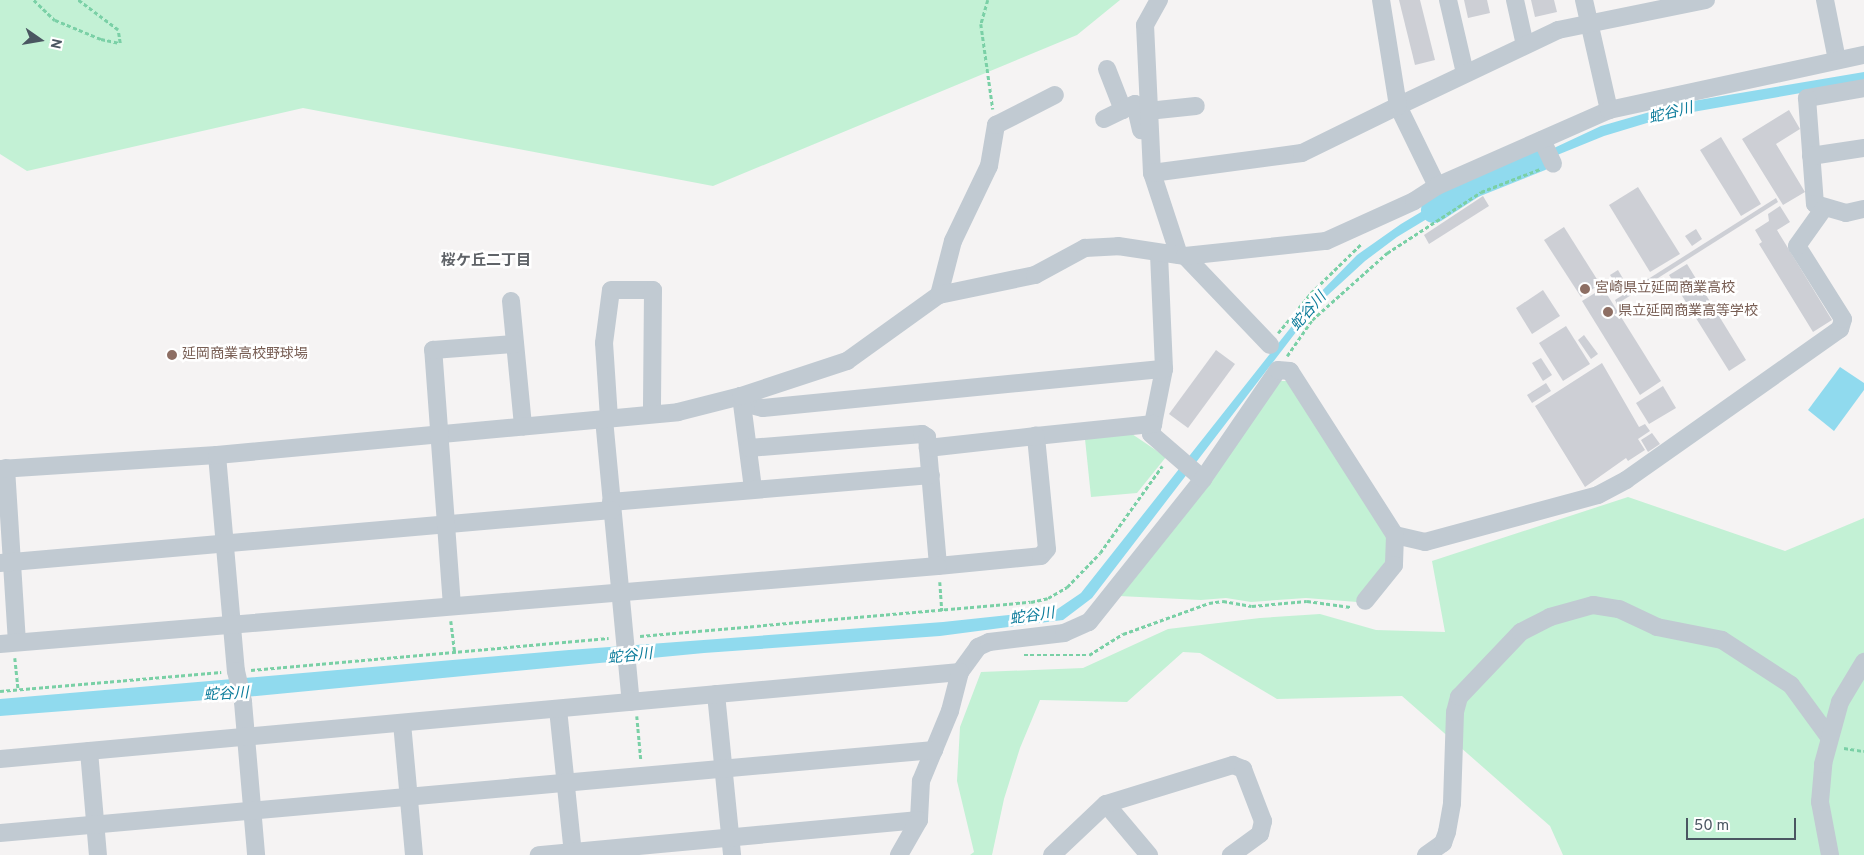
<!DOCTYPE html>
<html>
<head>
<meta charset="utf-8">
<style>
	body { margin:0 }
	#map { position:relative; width:1864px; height:855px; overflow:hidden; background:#f5f3f3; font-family:Overpass,"Noto Sans JP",sans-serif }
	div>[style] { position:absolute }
	.green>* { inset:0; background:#c3f1d5 }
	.water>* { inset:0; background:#90daee }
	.river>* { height:26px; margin:-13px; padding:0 13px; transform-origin:13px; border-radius:13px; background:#90daee }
	.building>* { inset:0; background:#cdcfd5 }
	.path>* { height:2.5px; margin-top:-1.25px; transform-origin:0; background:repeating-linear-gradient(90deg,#7ad0a6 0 4px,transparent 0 6.5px) }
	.minor>* { height:18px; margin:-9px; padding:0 9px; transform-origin:9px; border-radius:9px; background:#c1cad2 }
	.dots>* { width:14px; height:14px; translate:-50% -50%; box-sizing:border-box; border:2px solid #fff; border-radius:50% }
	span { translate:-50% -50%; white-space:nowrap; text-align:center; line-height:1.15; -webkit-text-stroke:5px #fff; paint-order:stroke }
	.education-label { font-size:14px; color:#785e54 }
	.left { translate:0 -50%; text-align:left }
	.water-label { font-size:15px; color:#0c7c9b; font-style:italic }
	.neighbourhood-label { font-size:15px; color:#5f6368; font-weight:700 }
	.north { position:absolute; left:15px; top:15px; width:50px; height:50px; -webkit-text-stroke:4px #fff; paint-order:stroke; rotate:103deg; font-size:14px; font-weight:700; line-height:20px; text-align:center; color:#4a5661 }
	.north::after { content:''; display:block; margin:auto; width:18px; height:22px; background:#4a5661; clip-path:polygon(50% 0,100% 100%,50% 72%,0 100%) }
	.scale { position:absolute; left:1686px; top:818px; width:110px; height:22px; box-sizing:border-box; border:2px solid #4a5661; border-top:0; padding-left:6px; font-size:15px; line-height:18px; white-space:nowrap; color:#4a5661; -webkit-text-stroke:4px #fff; paint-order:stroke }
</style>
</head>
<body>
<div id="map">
	<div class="green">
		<i style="clip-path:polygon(0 0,1120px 0,1077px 35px,713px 186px,303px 108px,27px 171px,0 154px)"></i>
		<i style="clip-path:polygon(1280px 381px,1291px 381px,1392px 540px,1392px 552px,1357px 602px,1306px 598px,1251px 602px,1226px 598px,1201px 600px,1119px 596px)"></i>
		<i style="clip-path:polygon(1132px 434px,1166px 457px,1137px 493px,1091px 497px,1085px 439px)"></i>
		<i style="clip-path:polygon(1628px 497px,1785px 551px,1864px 518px,1864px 855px,1563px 855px,1550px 826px,1402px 696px,1277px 699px,1200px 653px,1183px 652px,1127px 702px,1040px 700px,1020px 748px,1004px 799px,992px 855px,970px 855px,974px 852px,957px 781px,960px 727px,981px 672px,1083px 668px,1168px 629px,1260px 618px,1320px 614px,1376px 630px,1445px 632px,1432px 561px)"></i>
	</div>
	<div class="water">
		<i style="clip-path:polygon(1864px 72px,1864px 82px,1670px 116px,1604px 136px,1483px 185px,1397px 237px,1365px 261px,1316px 306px,1092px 598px,1063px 620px,940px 636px,704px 653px,245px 697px,0 716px,0 699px,569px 650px,943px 622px,1056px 610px,1081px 593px,1311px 302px,1357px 255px,1401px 224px,1436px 203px,1601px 126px,1681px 103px)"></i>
		<i style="clip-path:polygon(1840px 367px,1864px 383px,1864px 390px,1834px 431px,1808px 410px)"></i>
	</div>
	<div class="river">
		<i style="left:1434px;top:210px;width:46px;rotate:-32.7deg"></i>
		<i style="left:1473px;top:185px;width:72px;rotate:-21.9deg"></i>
	</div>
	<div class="building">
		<i style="clip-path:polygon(1399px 0,1420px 0,1435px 60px,1415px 65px)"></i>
		<i style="clip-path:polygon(1464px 0,1487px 0,1490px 13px,1468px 18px)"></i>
		<i style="clip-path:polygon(1531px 0,1554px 0,1557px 12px,1535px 17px)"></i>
		<i style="clip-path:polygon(1789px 110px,1800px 129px,1776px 144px,1805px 192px,1783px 205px,1742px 139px)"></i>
		<i style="clip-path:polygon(1721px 137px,1761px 204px,1741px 216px,1700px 150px)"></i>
		<i style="clip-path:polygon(1638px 187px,1680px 254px,1650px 272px,1609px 205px)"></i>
		<i style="clip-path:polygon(1483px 196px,1489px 206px,1429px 244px,1424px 235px)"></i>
		<i style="clip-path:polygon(1776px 198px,1778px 202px,1617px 304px,1615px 300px)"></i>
		<i style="clip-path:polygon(1780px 206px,1790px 222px,1777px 230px,1832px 320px,1813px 332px,1759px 244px,1762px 242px,1755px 230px,1769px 221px,1768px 214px)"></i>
		<i style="clip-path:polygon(1564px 227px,1600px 284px,1581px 297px,1544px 240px)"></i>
		<i style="clip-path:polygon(1696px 229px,1702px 239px,1692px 246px,1685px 236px)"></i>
		<i style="clip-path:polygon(1687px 264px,1746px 360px,1729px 371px,1669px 275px)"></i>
		<i style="clip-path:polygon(1618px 270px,1625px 282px,1618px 287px,1610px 275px)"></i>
		<i style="clip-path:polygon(1603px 288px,1661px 381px,1640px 395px,1582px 301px)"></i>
		<i style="clip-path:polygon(1543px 290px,1560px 316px,1532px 334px,1516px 308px)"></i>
		<i style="clip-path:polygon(1566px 326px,1590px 364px,1563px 381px,1539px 343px)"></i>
		<i style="clip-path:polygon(1584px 335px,1598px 354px,1591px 359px,1578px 340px)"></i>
		<i style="clip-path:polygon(1216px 350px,1235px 364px,1188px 428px,1169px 414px)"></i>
		<i style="clip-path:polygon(1541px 358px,1552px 375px,1543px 381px,1532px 363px)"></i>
		<i style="clip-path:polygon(1602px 363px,1639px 427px,1645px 424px,1650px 431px,1638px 439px,1645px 450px,1628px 461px,1626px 458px,1585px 487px,1535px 406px)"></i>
		<i style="clip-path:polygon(1546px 383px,1551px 391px,1532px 403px,1527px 395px)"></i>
		<i style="clip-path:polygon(1663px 386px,1676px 408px,1649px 424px,1636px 403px)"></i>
		<i style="clip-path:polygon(1652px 433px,1660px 444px,1648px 452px,1641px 440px)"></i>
	</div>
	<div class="path">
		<i style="left:34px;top:0;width:29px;rotate:44deg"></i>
		<i style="left:55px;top:20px;width:50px;rotate:22.4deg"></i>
		<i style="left:101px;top:39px;width:19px;rotate:12deg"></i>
		<i style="left:120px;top:43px;width:13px;rotate:-99deg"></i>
		<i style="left:118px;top:30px;width:50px;rotate:-143.1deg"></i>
		<i style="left:988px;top:0;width:25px;rotate:106deg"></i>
		<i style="left:981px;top:24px;width:86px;rotate:82deg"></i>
		<i style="left:1278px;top:333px;width:52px;rotate:-50.5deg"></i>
		<i style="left:1311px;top:293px;width:70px;rotate:-44.4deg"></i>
		<i style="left:1287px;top:356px;width:44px;rotate:-55.2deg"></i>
		<i style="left:1312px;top:320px;width:101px;rotate:-41.8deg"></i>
		<i style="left:1387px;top:253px;width:112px;rotate:-33deg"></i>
		<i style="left:1481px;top:192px;width:63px;rotate:-21.3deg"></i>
		<i style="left:940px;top:582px;width:29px;rotate:86deg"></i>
		<i style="left:451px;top:621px;width:31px;rotate:83deg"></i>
		<i style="left:640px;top:636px;width:392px;rotate:-5deg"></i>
		<i style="left:1031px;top:602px;width:17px;rotate:-13deg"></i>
		<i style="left:1048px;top:598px;width:22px;rotate:-30deg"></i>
		<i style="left:1067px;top:587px;width:47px;rotate:-45.9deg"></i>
		<i style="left:1100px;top:553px;width:107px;rotate:-54.5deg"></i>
		<i style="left:1024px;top:655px;width:65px"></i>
		<i style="left:1089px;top:655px;width:40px;rotate:-32deg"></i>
		<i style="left:1123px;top:634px;width:91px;rotate:-19.8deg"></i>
		<i style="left:1209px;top:603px;width:14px;rotate:-8deg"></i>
		<i style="left:1223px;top:601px;width:29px;rotate:10deg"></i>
		<i style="left:1252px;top:606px;width:55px;rotate:-5.2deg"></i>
		<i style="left:1307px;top:601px;width:44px;rotate:7.8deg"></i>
		<i style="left:15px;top:658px;width:31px;rotate:84deg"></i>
		<i style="left:251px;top:670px;width:359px;rotate:-5.1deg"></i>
		<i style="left:0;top:691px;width:222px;rotate:-4.9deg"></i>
		<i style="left:637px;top:716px;width:44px;rotate:84.8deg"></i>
		<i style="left:1844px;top:748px;width:20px;rotate:9deg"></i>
	</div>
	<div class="minor">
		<i style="left:1448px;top:0;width:75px;rotate:76.9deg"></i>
		<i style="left:1515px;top:0;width:46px;rotate:77.5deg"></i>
		<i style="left:1584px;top:0;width:113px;rotate:77.2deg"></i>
		<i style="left:1825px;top:0;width:61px;rotate:78.7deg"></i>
		<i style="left:1107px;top:69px;width:44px;rotate:68.7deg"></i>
		<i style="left:1864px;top:88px;width:58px;rotate:170deg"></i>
		<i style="left:1807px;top:98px;width:106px;rotate:85.7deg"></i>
		<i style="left:1815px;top:204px;width:32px;rotate:16deg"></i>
		<i style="left:1846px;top:213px;width:18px;rotate:-13deg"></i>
		<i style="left:1148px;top:111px;width:48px;rotate:-5.9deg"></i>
		<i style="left:1104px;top:119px;width:34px;rotate:-26deg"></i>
		<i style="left:1135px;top:104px;width:27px;rotate:77deg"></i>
		<i style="left:1542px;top:140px;width:26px;rotate:65deg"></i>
		<i style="left:1811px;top:156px;width:54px;rotate:-8.6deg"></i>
		<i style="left:1152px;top:173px;width:148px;rotate:-92.7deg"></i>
		<i style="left:1145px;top:25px;width:29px;rotate:-61deg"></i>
		<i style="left:1437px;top:186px;width:89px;rotate:-116deg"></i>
		<i style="left:1398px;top:106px;width:177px;rotate:-25.4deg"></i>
		<i style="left:1558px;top:30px;width:151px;rotate:-11.5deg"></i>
		<i style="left:1159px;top:254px;width:115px;rotate:87.5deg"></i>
		<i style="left:1164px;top:369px;width:66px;rotate:101.3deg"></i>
		<i style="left:1151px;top:434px;width:69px;rotate:40.9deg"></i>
		<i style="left:1179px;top:255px;width:86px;rotate:-108.2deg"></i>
		<i style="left:1152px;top:173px;width:151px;rotate:-7.6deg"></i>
		<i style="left:1302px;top:153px;width:107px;rotate:-26.1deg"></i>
		<i style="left:1398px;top:106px;width:107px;rotate:-99.1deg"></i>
		<i style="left:1185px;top:256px;width:123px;rotate:46.3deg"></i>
		<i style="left:939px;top:295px;width:56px;rotate:-75.5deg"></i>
		<i style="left:953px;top:241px;width:83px;rotate:-64.4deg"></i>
		<i style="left:989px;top:166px;width:42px;rotate:-80.3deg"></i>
		<i style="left:996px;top:125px;width:66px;rotate:-27deg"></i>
		<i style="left:511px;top:301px;width:126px;rotate:84.5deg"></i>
		<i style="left:741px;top:396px;width:13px;rotate:42deg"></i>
		<i style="left:751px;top:405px;width:12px;rotate:14deg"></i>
		<i style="left:763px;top:408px;width:403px;rotate:-5.6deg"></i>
		<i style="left:741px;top:396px;width:94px;rotate:82.6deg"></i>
		<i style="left:609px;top:418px;width:75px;rotate:-93.8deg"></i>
		<i style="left:604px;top:343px;width:53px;rotate:-82.5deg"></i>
		<i style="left:611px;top:290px;width:42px"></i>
		<i style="left:653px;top:290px;width:123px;rotate:90.5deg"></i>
		<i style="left:604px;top:419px;width:284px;rotate:84.6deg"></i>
		<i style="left:1036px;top:436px;width:118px;rotate:-5.9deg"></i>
		<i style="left:749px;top:448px;width:174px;rotate:-4.6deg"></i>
		<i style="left:922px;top:434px;width:6px;rotate:31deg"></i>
		<i style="left:927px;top:437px;width:129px;rotate:85.1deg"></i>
		<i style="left:938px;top:566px;width:103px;rotate:-5.5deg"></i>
		<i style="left:1041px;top:556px;width:9px;rotate:-49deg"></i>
		<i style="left:1047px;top:549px;width:114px;rotate:-95.6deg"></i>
		<i style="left:1036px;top:436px;width:109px;rotate:173.7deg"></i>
		<i style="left:217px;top:455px;width:217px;rotate:85deg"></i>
		<i style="left:236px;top:671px;width:32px;rotate:77deg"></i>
		<i style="left:243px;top:702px;width:154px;rotate:85.1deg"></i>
		<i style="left:6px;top:468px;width:174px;rotate:86.4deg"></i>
		<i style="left:0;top:469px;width:217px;rotate:-3.7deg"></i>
		<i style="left:217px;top:455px;width:463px;rotate:-5.3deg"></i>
		<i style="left:678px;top:412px;width:65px;rotate:-14.3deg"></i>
		<i style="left:741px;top:396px;width:112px;rotate:-18.3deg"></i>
		<i style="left:847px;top:361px;width:113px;rotate:-35.7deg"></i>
		<i style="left:939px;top:295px;width:98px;rotate:-11.8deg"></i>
		<i style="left:1035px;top:275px;width:57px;rotate:-28.4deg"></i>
		<i style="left:1085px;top:248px;width:33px;rotate:-3deg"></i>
		<i style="left:1118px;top:246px;width:68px;rotate:8.5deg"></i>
		<i style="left:1185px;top:256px;width:142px;rotate:-6.1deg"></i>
		<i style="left:1326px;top:241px;width:97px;rotate:-24.4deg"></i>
		<i style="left:1414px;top:201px;width:27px;rotate:-33deg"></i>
		<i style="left:1437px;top:186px;width:188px;rotate:-23.8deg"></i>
		<i style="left:1609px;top:110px;width:261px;rotate:-12.2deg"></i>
		<i style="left:611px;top:502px;width:321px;rotate:-4.8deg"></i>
		<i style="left:1395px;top:535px;width:31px;rotate:13deg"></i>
		<i style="left:1425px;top:542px;width:179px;rotate:-15.2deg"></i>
		<i style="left:1598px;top:495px;width:32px;rotate:-28deg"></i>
		<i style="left:1626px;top:480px;width:262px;rotate:-35.2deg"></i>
		<i style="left:1840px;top:329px;width:10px;rotate:-73deg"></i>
		<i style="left:1843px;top:319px;width:86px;rotate:-122.2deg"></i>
		<i style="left:1797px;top:246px;width:47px;rotate:-54.6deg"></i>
		<i style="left:0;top:563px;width:614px;rotate:-4.95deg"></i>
		<i style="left:452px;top:606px;width:257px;rotate:-94.2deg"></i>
		<i style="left:433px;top:350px;width:82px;rotate:-4.2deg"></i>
		<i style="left:0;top:644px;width:941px;rotate:-4.75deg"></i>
		<i style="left:960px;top:672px;width:31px;rotate:-54deg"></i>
		<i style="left:978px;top:647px;width:12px;rotate:-24deg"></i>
		<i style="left:989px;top:642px;width:76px;rotate:-6.8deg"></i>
		<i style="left:1064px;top:633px;width:27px;rotate:-24deg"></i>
		<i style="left:1089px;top:622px;width:183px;rotate:-51.4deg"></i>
		<i style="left:1203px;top:479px;width:132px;rotate:-55.5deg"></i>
		<i style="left:1278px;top:370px;width:12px;rotate:5deg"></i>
		<i style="left:1290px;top:371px;width:195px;rotate:57.4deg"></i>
		<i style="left:1395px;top:535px;width:30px;rotate:92deg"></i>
		<i style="left:1394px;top:565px;width:46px;rotate:128.9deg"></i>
		<i style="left:716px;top:694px;width:162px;rotate:84.3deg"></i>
		<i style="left:558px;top:709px;width:147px;rotate:84.1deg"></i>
		<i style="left:402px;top:723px;width:133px;rotate:84.8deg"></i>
		<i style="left:89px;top:751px;width:104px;rotate:85.1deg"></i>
		<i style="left:0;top:759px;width:964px;rotate:-5.18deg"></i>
		<i style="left:960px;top:672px;width:40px;rotate:104.4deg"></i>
		<i style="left:950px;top:711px;width:76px;rotate:112.5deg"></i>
		<i style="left:921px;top:781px;width:39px;rotate:93deg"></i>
		<i style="left:919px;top:820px;width:382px;rotate:174.7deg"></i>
		<i style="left:1106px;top:804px;width:67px;rotate:49.9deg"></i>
		<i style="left:0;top:833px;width:938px;rotate:-5.08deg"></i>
		<i style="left:899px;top:855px;width:40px;rotate:-60.3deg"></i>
		<i style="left:1052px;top:855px;width:74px;rotate:-43.4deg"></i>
		<i style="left:1106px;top:804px;width:133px;rotate:-17.1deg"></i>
		<i style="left:1233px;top:765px;width:11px;rotate:22deg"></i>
		<i style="left:1243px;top:769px;width:56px;rotate:69deg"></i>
		<i style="left:1263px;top:821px;width:13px;rotate:103deg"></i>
		<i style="left:1260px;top:834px;width:36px;rotate:144deg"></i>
		<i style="left:1426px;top:855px;width:21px;rotate:-35deg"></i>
		<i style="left:1443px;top:843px;width:12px;rotate:-70deg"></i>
		<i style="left:1447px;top:832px;width:29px;rotate:-80deg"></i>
		<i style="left:1452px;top:803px;width:91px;rotate:-88.1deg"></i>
		<i style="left:1455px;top:712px;width:16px;rotate:-75deg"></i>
		<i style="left:1459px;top:697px;width:90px;rotate:-46.4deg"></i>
		<i style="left:1521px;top:632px;width:33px;rotate:-27deg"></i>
		<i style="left:1550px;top:617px;width:45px;rotate:-15.6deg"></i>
		<i style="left:1593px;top:605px;width:26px;rotate:9deg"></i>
		<i style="left:1619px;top:609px;width:42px;rotate:25.3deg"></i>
		<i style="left:1657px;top:627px;width:66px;rotate:11.3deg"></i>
		<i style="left:1722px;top:640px;width:82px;rotate:33.1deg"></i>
		<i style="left:1791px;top:685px;width:64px;rotate:53.8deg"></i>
		<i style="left:1830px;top:855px;width:54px;rotate:-100.7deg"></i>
		<i style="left:1820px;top:802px;width:38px;rotate:-85deg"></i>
		<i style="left:1823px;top:764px;width:64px;rotate:-74.7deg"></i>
		<i style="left:1840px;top:702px;width:47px;rotate:-59deg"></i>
	</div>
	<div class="dots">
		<i style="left:1585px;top:289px;background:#8d6e63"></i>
		<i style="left:1608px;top:312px;background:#8d6e63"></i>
		<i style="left:172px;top:355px;background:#8d6e63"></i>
	</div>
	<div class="education-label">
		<span class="left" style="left:1595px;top:289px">宮崎県立延岡商業高校</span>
		<span class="left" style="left:1618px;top:312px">県立延岡商業高等学校</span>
		<span class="left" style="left:182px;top:355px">延岡商業高校野球場</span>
	</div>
	<div class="water-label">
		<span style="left:1671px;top:114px;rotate:-14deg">蛇谷川</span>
		<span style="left:1309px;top:312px;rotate:-49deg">蛇谷川</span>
		<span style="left:1032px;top:617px;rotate:-8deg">蛇谷川</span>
		<span style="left:630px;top:657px;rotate:-6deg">蛇谷川</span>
		<span style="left:226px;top:695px;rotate:-3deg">蛇谷川</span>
	</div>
	<div class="neighbourhood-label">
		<span style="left:486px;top:262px">桜ケ丘二丁目</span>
	</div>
	<div class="north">N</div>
	<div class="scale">50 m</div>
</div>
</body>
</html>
